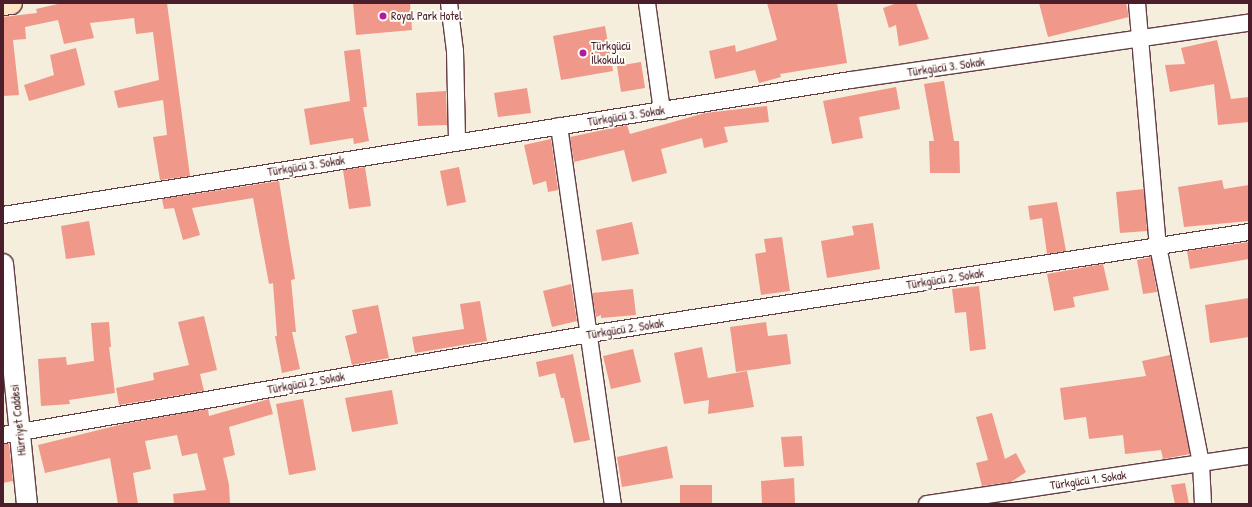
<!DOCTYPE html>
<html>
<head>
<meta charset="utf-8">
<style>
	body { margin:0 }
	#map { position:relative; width:1252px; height:507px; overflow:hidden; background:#f5eedc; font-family:"Patrick Hand",sans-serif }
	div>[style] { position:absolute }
	.building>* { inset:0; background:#f0988a }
	.roads { filter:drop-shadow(1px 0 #643e46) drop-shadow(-1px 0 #643e46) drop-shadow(0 1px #643e46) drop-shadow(0 -1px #643e46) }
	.minor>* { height:16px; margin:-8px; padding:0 8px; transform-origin:8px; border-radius:8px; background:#fff }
	.tertiary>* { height:20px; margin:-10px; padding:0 10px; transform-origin:10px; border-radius:10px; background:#fff }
	.secondary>* { height:22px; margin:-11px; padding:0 11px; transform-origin:11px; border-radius:11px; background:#fde5c4 }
	.dots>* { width:11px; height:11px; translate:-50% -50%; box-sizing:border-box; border:2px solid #fdfcf7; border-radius:50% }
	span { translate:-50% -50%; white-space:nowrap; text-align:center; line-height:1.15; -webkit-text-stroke:4px #fdfcf7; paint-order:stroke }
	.poi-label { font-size:12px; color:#4a1f2b }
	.left { translate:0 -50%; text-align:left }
	.street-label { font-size:12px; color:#4a1f2b }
	.frame { position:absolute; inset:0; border:4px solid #4a1f2b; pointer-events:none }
</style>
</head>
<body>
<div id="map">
	<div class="building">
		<i style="clip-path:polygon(62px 3px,167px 3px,190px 176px,160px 180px,153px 137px,167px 135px,163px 100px,118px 108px,114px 91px,159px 80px,153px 32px,136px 34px,134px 18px,90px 23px,94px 38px,64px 44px,58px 20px,25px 27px,26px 39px,13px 40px,19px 95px,3px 96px,3px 17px,37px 13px,36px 9px)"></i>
		<i style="clip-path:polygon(353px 3px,410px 3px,412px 30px,356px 35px)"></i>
		<i style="clip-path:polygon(767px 3px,837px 3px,847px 63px,780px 74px,781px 77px,759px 83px,755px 70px,715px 79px,709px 51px,735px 45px,736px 52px,777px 40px)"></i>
		<i style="clip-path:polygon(897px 3px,916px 3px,929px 39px,899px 46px,896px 25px,889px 28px,883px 8px)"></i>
		<i style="clip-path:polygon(1039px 3px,1126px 3px,1129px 17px,1048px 37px)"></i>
		<i style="clip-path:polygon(605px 26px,613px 71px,561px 80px,553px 36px)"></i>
		<i style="clip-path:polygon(1217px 40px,1231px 99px,1249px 97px,1249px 122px,1218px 125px,1214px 84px,1170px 92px,1165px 65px,1185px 64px,1181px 48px)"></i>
		<i style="clip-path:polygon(76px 48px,85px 85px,29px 101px,24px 85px,54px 75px,50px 55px)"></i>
		<i style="clip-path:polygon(360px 49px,367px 107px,363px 107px,369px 141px,354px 144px,353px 138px,310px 145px,304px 109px,350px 101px,344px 51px)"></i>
		<i style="clip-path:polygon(641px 62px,645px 88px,621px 92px,617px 66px)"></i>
		<i style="clip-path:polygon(944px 81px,954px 141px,959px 141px,960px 173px,930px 173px,929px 141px,934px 141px,924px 84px)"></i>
		<i style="clip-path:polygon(896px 87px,900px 109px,859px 117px,863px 138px,832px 144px,823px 101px)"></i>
		<i style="clip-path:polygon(527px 88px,531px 113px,498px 117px,494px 93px)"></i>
		<i style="clip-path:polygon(446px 91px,447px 125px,418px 126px,416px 93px)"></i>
		<i style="clip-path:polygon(767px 106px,769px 122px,724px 127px,728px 142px,704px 148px,702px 138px,661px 149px,667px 173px,632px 182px,624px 150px,574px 162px,570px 137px,627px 125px,630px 134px,705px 113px)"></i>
		<i style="clip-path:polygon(551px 139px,558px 190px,548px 192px,546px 181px,533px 185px,524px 145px)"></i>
		<i style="clip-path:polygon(365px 167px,371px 206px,349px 209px,343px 170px)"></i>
		<i style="clip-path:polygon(459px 167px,466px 202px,447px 206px,440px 171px)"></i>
		<i style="clip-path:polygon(1222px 180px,1224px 189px,1249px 185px,1249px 221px,1184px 227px,1178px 187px)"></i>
		<i style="clip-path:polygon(279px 181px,295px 279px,291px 280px,296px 332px,292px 332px,300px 369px,282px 373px,275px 336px,277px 336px,273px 283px,269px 284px,253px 198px,192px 208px,200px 235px,183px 240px,174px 208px,164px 209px,162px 199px)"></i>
		<i style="clip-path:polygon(1144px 189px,1147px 231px,1120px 233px,1116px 192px)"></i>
		<i style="clip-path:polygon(1057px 202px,1066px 251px,1047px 254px,1042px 218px,1030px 220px,1028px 206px)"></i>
		<i style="clip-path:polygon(89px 221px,95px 255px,66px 259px,61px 226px)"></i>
		<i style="clip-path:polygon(632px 222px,639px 254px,602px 261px,596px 230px)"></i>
		<i style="clip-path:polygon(873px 223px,880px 269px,827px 278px,821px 241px,854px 235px,852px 226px)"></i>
		<i style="clip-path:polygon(782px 237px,790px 291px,761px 295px,755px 254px,766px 252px,764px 239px)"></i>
		<i style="clip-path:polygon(1249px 242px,1249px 259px,1190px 269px,1187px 251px)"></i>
		<i style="clip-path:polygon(1151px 257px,1157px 292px,1143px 294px,1137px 260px)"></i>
		<i style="clip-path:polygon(1103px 264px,1109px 290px,1073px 297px,1075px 307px,1054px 311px,1047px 274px)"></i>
		<i style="clip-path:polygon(571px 284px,577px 321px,552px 327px,543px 291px)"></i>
		<i style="clip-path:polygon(979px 286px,986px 349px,970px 351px,966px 312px,955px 313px,952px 289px)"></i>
		<i style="clip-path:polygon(633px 289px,636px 315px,601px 318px,601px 315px,596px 317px,592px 293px)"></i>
		<i style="clip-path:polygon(1249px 298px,1249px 337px,1210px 343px,1205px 305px)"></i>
		<i style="clip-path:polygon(480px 301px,487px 341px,415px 353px,412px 337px,464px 329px,460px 304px)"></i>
		<i style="clip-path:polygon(378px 305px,389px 358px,352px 365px,345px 336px,357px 333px,352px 310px)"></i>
		<i style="clip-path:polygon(204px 316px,217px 370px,200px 374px,204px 391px,119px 405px,116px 388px,154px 380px,153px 373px,189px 365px,178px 322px)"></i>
		<i style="clip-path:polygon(109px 322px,111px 347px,109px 347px,115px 393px,69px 400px,70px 404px,41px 406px,38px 359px,66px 357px,67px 365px,94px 361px,91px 323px)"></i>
		<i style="clip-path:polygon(766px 322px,768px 336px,787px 334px,791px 364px,736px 372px,730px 327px)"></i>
		<i style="clip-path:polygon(702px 347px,708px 378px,747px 371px,754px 407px,708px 414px,709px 400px,684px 404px,674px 353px)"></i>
		<i style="clip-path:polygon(633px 349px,641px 382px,611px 389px,603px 356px)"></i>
		<i style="clip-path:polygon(573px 354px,590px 440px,574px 443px,564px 398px,561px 398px,555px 373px,539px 377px,536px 362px)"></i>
		<i style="clip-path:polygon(1170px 355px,1190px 454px,1163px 459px,1161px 450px,1125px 454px,1123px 435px,1089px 439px,1086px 417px,1064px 420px,1060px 388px,1146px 376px,1142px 361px)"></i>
		<i style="clip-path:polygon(392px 390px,398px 424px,352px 432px,345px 398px)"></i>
		<i style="clip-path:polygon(269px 399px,273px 414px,229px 427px,235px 455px,223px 458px,229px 485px,230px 504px,174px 504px,173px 494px,206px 490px,197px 453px,182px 456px,177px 435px,145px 441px,151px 469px,133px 473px,138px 504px,118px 504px,110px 458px,45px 473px,38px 445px,123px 424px,208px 409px,209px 416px)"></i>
		<i style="clip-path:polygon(303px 399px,316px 470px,289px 475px,276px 404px)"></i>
		<i style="clip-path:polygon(992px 413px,1005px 459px,1016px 453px,1026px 472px,1011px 482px,982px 486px,976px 463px,988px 460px,976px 417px)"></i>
		<i style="clip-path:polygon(802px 436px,804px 466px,784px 467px,781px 437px)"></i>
		<i style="clip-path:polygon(3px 444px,9px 444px,13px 481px,3px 483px)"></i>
		<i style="clip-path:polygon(667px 446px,673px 478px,622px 487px,617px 457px)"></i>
		<i style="clip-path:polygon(794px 478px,795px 504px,762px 504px,761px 481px)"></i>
		<i style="clip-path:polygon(1185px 483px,1189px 504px,1175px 504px,1171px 485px)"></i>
		<i style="clip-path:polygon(680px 485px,712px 485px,712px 504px,680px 504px)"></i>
	</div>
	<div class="roads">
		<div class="minor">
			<i style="left:449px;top:3px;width:48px;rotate:82.9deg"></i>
			<i style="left:455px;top:51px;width:91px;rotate:88.7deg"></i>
			<i style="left:647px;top:3px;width:109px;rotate:82.1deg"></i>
			<i style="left:1137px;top:3px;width:244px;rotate:85.1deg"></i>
			<i style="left:1158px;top:246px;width:221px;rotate:78.8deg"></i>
			<i style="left:1201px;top:463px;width:41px;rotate:87.2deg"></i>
			<i style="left:559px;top:126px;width:382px;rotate:81.9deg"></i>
			<i style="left:3px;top:215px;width:859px;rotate:-9.05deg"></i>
			<i style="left:851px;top:80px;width:402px;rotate:-8.2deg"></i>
			<i style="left:3px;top:435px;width:596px;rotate:-9.76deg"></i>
			<i style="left:590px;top:334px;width:667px;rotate:-8.8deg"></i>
			<i style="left:927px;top:504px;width:326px;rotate:-8.5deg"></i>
		</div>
		<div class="tertiary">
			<i style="left:3px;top:264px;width:241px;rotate:84.3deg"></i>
		</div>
		<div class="secondary">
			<i style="left:3px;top:4px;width:8px;rotate:-7deg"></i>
		</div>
	</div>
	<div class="dots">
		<i style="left:383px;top:16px;background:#b5179e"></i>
		<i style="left:583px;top:53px;background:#b5179e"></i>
	</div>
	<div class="poi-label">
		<span class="left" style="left:391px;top:16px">Royal Park Hotel</span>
		<span class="left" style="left:591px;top:53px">Türkgücü<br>İlkokulu</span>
	</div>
	<div class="street-label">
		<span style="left:946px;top:67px;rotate:-8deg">Türkgücü 3. Sokak</span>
		<span style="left:626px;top:116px;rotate:-9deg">Türkgücü 3. Sokak</span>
		<span style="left:306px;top:166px;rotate:-9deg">Türkgücü 3. Sokak</span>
		<span style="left:945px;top:279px;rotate:-9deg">Türkgücü 2. Sokak</span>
		<span style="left:625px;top:329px;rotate:-9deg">Türkgücü 2. Sokak</span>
		<span style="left:306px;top:383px;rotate:-10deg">Türkgücü 2. Sokak</span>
		<span style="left:18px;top:420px;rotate:-96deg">Hürriyet Caddesi</span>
		<span style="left:1088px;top:480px;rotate:-8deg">Türkgücü 1. Sokak</span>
	</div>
	<div class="frame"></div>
</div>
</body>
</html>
